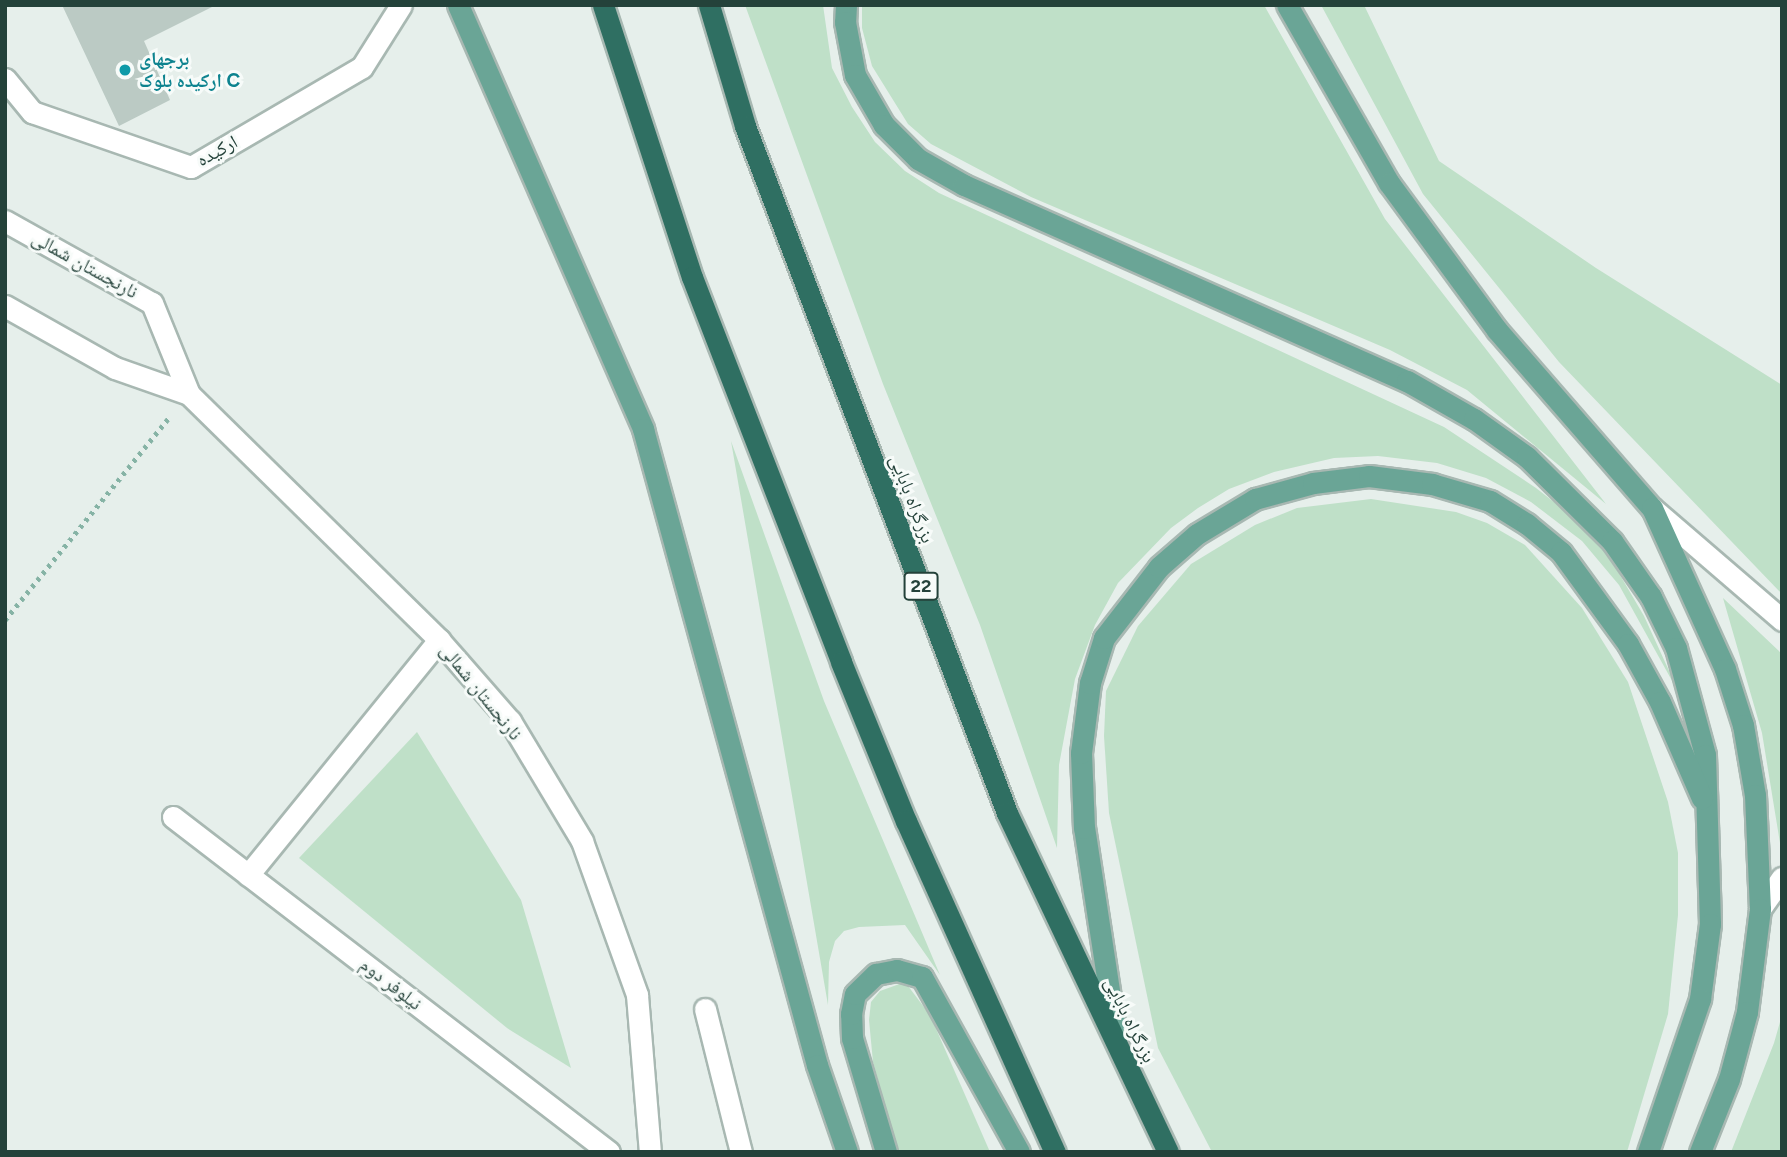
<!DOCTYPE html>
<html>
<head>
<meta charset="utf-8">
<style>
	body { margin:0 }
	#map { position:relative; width:1787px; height:1157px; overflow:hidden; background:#e6efeb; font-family:Figtree,"Noto Naskh Arabic",sans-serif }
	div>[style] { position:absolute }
	.green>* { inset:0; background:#bfe0c8 }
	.building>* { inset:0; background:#bbcac4 }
	.path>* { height:4.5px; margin-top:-2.25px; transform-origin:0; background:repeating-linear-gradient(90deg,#86b3a5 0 3.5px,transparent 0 8.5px) }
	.roads { filter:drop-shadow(2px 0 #a8b8b2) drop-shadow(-2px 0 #a8b8b2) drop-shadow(0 2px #a8b8b2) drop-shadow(0 -2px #a8b8b2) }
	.lane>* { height:21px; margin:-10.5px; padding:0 10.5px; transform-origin:10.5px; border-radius:10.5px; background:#fff }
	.street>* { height:21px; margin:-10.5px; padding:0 10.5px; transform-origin:10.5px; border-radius:10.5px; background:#fff }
	.secondary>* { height:21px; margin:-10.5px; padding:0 10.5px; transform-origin:10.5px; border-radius:10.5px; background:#fff }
	.primary>* { height:21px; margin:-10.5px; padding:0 10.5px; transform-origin:10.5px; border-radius:10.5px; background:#6aa596 }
	.highway>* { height:21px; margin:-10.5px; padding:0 10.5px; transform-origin:10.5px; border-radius:10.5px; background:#2f6f62 }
	.dots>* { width:19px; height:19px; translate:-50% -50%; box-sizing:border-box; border:4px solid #f7fbf9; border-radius:50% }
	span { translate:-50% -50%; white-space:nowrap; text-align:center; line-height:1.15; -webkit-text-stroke:6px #f7fbf9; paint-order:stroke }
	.shield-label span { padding:2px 5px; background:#f7fbf9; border:2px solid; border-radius:5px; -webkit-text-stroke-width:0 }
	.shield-label { font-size:18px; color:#24423a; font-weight:700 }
	.culture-label { font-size:19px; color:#0d838f; font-weight:700 }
	.left { translate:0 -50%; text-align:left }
	.street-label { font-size:19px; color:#24423a }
	.frame { position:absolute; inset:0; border:7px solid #24423a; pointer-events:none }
</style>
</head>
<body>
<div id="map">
	<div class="green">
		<i style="clip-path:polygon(745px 5px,823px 5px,832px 68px,852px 107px,875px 142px,905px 171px,939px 193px,1444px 427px,1536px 488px,1573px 517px,1610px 558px,1644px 616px,1681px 697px,1619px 585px,1582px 541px,1531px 502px,1486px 478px,1437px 463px,1378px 456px,1334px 458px,1274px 472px,1229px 489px,1198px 508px,1171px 528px,1118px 583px,1095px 625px,1075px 679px,1059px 765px,1057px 848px,980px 625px,883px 384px)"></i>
		<i style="clip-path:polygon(862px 5px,1264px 5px,1385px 219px,1606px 504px,1467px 390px,1390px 350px,1031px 197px,931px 144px,908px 124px,872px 66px,862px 28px)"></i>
		<i style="clip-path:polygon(1321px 5px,1364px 5px,1439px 161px,1596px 268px,1782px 385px,1782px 594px,1559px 362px,1423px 194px)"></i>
		<i style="clip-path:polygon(731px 441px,824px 701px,940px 975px,905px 925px,859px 927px,844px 931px,835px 941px,829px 962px,828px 1005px)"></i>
		<i style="clip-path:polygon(1371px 499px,1456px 512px,1487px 523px,1525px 545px,1582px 608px,1628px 682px,1668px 802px,1678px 853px,1678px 915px,1668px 1014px,1627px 1152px,1212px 1152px,1158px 1048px,1109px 813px,1104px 736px,1106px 691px,1138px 626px,1191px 564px,1255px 525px,1297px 508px)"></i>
		<i style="clip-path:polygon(1723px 598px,1782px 654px,1780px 843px,1762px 733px)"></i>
		<i style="clip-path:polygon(417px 732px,521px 900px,571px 1068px,507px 1028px,299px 858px)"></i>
		<i style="clip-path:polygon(905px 982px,930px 1015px,990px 1152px,898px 1152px,873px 1062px,869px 1020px,871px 1002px,880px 991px)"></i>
		<i style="clip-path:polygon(1782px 1015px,1782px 1152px,1731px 1152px,1774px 1043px)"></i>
	</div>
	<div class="building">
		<i style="clip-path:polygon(62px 5px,216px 5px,144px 41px,170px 100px,119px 126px)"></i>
	</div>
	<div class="path">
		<i style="left:5px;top:620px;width:259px;rotate:-51deg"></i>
	</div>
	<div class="roads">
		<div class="lane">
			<i style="left:5px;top:79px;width:43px;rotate:50.7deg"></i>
			<i style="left:32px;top:112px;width:168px;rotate:19.1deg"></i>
			<i style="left:191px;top:167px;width:198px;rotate:-30.3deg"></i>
			<i style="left:362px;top:67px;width:73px;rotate:-57.8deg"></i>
			<i style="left:705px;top:1009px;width:147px;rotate:75.9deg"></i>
		</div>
		<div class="street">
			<i style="left:5px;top:221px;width:168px;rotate:29.2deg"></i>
			<i style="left:152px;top:303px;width:98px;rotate:67.9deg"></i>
			<i style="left:189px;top:394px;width:351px;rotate:44.5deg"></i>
			<i style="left:439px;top:640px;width:108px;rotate:48.8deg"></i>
			<i style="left:510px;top:721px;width:140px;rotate:59deg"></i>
			<i style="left:582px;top:841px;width:164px;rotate:70.3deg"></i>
			<i style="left:637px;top:995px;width:158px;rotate:85.3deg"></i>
			<i style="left:5px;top:306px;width:126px;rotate:29.4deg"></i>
			<i style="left:115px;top:368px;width:78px;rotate:19.4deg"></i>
			<i style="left:173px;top:817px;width:550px;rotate:37.54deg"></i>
			<i style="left:248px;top:875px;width:303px;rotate:-50.9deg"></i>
		</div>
		<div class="secondary">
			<i style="left:1652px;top:508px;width:172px;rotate:40.7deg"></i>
			<i style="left:1760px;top:909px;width:38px;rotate:-55deg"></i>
		</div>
		<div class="primary">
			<i style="left:458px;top:5px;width:463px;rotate:66.4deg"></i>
			<i style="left:643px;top:429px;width:659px;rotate:74.7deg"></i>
			<i style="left:817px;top:1065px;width:92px;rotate:71deg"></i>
			<i style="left:846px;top:5px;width:17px;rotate:93deg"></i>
			<i style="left:845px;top:22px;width:54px;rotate:79.3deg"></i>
			<i style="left:855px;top:75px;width:58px;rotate:59.9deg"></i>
			<i style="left:884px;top:125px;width:48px;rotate:45deg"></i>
			<i style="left:918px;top:159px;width:53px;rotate:29.5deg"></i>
			<i style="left:964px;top:185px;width:484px;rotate:23.9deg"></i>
			<i style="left:1407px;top:381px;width:77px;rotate:29.6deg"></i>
			<i style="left:1474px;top:419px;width:65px;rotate:35.6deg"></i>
			<i style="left:1527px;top:457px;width:120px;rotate:44.7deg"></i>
			<i style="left:1612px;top:541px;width:68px;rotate:55.1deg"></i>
			<i style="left:1651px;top:597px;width:57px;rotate:63.9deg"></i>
			<i style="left:1676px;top:648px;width:111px;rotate:74.8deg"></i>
			<i style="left:1705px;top:755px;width:169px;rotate:88.3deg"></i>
			<i style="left:1710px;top:924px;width:76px;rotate:97.6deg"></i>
			<i style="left:1700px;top:999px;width:162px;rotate:108.8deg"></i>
			<i style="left:1287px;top:5px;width:205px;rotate:60.2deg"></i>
			<i style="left:1389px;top:183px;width:182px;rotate:53.7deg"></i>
			<i style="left:1497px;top:330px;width:236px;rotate:49deg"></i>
			<i style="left:1652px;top:508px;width:177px;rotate:65.6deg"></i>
			<i style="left:1725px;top:669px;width:59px;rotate:72.2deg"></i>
			<i style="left:1743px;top:725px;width:71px;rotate:80.3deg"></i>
			<i style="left:1755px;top:795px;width:114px;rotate:87.5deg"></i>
			<i style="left:1760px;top:909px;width:104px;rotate:97.2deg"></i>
			<i style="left:1747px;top:1012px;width:69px;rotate:105deg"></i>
			<i style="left:1729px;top:1079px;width:79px;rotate:111.7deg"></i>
			<i style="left:1116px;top:1036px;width:210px;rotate:-98.7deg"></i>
			<i style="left:1084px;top:828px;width:75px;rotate:-92.3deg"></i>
			<i style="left:1081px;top:753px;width:71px;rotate:-82.7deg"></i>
			<i style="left:1090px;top:683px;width:47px;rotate:-72.7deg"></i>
			<i style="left:1104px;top:638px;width:90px;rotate:-52.2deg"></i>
			<i style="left:1159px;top:567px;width:50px;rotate:-41deg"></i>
			<i style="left:1197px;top:534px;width:68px;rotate:-31.1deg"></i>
			<i style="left:1255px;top:499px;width:60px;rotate:-15.4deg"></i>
			<i style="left:1313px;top:483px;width:56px;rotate:-7.1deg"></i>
			<i style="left:1369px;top:476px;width:64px;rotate:7.2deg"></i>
			<i style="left:1432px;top:484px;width:60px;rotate:16.3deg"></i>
			<i style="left:1490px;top:501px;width:44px;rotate:31.9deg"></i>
			<i style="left:1527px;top:524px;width:44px;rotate:39.5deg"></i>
			<i style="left:1561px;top:552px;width:114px;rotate:53.9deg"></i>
			<i style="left:1628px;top:644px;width:66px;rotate:61.1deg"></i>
			<i style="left:1660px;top:702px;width:105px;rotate:66.4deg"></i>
			<i style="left:886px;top:1152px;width:119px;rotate:-106.6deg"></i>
			<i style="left:852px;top:1038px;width:24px;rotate:-92deg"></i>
			<i style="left:851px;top:1014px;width:20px;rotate:-79deg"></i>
			<i style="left:855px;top:994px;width:29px;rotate:-44deg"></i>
			<i style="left:876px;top:974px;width:21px;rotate:-11deg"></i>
			<i style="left:897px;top:970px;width:26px;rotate:16deg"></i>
			<i style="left:922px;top:977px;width:200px;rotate:61deg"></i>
		</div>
		<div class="highway">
			<i style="left:603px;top:5px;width:286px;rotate:71.9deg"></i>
			<i style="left:692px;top:277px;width:413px;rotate:68.8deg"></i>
			<i style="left:841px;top:662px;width:172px;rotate:67.8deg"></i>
			<i style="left:906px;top:821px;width:363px;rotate:65.8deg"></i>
			<i style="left:709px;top:5px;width:126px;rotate:73.4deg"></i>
			<i style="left:745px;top:126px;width:735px;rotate:69.12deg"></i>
			<i style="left:1007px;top:813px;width:375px;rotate:64.6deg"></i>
		</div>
	</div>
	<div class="dots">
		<i style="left:125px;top:70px;background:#0f9aa8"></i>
	</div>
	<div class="shield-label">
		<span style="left:921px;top:586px">22</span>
	</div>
	<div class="culture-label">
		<span class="left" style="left:139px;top:70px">برجهای<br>ارکیده بلوک C</span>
	</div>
	<div class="street-label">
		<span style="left:217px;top:151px;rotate:-29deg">ارکیده</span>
		<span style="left:85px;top:265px;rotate:29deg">نارنجستان شمالی</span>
		<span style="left:912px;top:499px;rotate:69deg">بزرگراه بابایی</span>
		<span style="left:481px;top:692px;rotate:51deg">نارنجستان شمالی</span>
		<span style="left:391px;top:984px;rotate:38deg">نیلوفر دوم</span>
		<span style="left:1130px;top:1020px;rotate:64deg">بزرگراه بابایی</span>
	</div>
	<div class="frame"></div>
</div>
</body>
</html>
